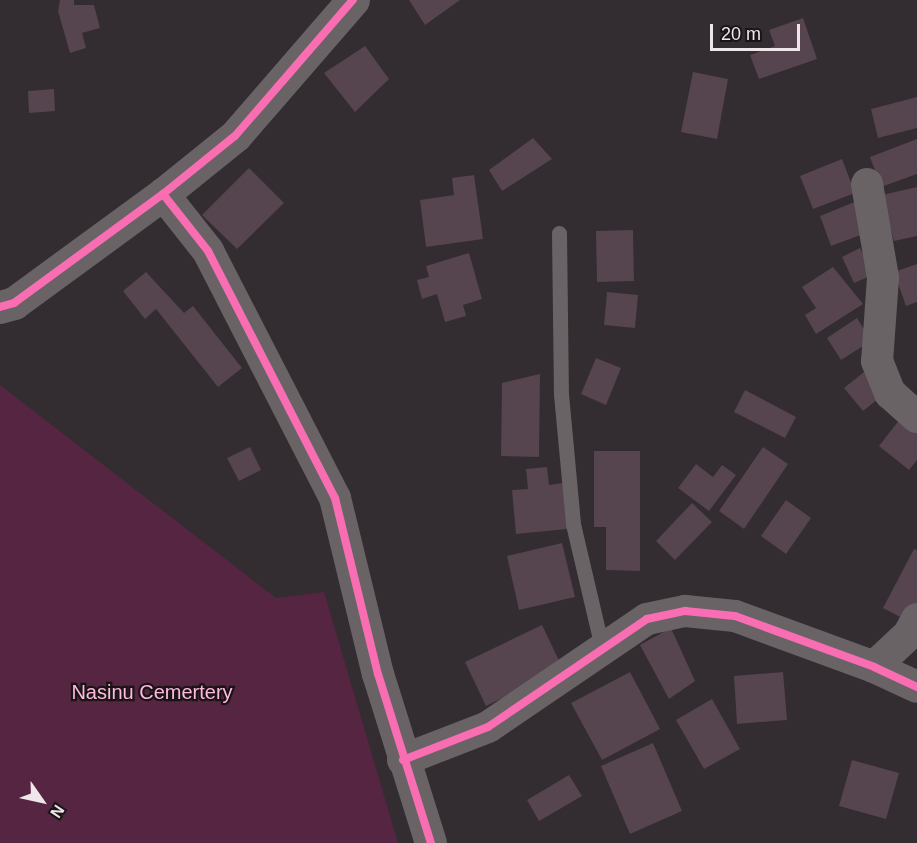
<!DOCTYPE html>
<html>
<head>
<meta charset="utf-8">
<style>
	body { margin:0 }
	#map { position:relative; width:917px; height:843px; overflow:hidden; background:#332c30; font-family:Arial,sans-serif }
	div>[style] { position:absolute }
	.green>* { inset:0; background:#562542 }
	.building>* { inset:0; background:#56444e }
	.service>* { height:15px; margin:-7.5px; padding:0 7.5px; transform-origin:7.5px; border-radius:7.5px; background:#696366 }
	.minor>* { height:32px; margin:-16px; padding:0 16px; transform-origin:16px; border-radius:16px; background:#696366 }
	.tertiary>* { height:33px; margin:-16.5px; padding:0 16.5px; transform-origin:16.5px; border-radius:16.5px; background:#696366 }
	.cycleway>* { height:8px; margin:-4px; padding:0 4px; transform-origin:4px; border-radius:4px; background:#f96db3 }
	span { translate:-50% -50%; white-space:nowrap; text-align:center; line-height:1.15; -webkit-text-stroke:4.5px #1a1417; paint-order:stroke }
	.park-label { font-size:20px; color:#febadd }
	.north { position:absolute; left:12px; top:771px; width:60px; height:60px; -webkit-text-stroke:4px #1a1417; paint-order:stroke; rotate:124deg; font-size:16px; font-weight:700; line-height:24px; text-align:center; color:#efe6ea }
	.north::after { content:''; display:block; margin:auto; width:21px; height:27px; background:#efe6ea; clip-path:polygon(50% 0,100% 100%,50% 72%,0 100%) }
	.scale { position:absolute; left:710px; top:24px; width:90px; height:27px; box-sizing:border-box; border:3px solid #efe6ea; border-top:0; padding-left:8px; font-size:18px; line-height:21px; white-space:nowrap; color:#efe6ea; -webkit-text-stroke:4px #1a1417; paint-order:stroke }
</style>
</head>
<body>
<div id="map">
	<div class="green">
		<i style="clip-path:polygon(0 385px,276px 598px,324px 592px,398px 843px,0 843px)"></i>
	</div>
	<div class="building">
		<i style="clip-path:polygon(60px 0,74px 0,74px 5px,94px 5px,100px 28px,82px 33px,86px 48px,70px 53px,58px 11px)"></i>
		<i style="clip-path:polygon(409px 0,460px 0,425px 25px)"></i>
		<i style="clip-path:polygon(803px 18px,817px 59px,759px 79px,750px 55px,775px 46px,769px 30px)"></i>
		<i style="clip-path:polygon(365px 46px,389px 79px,355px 112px,324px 73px)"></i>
		<i style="clip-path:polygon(693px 72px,728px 79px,717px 139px,681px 132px)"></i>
		<i style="clip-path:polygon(54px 89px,55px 111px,29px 113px,28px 91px)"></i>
		<i style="clip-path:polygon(917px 97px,917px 128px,878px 138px,871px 109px)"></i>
		<i style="clip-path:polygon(533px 138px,552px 159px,502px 191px,489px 170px)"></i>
		<i style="clip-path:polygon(917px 139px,917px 174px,881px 187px,870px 157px)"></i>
		<i style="clip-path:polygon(842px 159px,855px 193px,813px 209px,800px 176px)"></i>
		<i style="clip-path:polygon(249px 168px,284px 203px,237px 249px,202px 215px)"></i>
		<i style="clip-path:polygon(474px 175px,483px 239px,426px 247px,420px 200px,454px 195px,452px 178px)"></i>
		<i style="clip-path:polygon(917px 187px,917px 236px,894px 241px,882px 195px)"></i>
		<i style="clip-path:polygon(857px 201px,869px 232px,831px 246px,820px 216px)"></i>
		<i style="clip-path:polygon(633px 230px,634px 281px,597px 282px,596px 231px)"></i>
		<i style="clip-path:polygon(860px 248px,873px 275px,854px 283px,842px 257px)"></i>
		<i style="clip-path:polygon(469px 253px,482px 299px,463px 305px,466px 316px,445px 322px,437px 294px,422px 299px,417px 280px,429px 277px,426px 266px)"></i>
		<i style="clip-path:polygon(917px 264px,917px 302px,906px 306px,894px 272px)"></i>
		<i style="clip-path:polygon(833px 267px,863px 304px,816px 334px,805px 315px,816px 308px,802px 287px)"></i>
		<i style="clip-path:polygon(146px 272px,184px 313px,193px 306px,242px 368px,218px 387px,156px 309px,145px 319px,123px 291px)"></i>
		<i style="clip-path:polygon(607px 292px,638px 295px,635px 328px,604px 325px)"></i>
		<i style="clip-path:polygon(857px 318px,871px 341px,841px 360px,827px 338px)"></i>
		<i style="clip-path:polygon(596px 358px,621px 368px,606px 405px,581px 394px)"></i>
		<i style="clip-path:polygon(869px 368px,888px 391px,863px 411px,844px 388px)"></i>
		<i style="clip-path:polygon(540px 374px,539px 457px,501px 456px,502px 383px)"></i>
		<i style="clip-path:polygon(745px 390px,796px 417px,785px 438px,734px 412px)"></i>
		<i style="clip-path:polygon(900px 419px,917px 433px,917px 460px,909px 470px,879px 446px)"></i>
		<i style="clip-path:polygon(250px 447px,261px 470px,239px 481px,227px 458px)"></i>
		<i style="clip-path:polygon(763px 447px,788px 464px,744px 529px,719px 511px)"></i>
		<i style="clip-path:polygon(594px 451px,640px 451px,640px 571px,606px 570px,606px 527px,594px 527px)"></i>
		<i style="clip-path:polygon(696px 464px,713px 477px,722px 465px,736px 475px,709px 511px,678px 488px)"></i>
		<i style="clip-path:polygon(547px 467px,549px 485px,563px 483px,567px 529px,516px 534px,512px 490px,528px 489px,526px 469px)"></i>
		<i style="clip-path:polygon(786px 500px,811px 518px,786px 554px,761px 536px)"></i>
		<i style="clip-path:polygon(692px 503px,712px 522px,675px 560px,656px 541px)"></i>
		<i style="clip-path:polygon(562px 543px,575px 597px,519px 610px,507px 556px)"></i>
		<i style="clip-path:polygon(914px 549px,917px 550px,917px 613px,912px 623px,883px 608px)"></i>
		<i style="clip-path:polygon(542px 625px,563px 669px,486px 706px,465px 662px)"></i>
		<i style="clip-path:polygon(671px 628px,695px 681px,669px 699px,640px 645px)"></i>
		<i style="clip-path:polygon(630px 672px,660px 729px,602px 760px,571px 703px)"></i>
		<i style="clip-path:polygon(783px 672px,787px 720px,737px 724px,734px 676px)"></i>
		<i style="clip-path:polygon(712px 699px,740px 749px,704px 769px,676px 720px)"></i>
		<i style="clip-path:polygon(653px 743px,682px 811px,630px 834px,601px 766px)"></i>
		<i style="clip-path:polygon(852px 760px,899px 773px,886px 819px,839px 806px)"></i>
		<i style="clip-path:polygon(569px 775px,582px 796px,539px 821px,527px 800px)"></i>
	</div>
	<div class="service">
		<i style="left:559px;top:233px;width:161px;rotate:89.3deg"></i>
		<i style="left:561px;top:394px;width:131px;rotate:84.7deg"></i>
		<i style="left:573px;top:524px;width:127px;rotate:76.8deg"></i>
	</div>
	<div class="minor">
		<i style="left:867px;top:184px;width:95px;rotate:80.3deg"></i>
		<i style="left:883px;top:278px;width:83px;rotate:94.1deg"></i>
		<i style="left:877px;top:361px;width:35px;rotate:68deg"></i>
		<i style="left:890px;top:393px;width:36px;rotate:42deg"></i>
		<i style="left:163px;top:194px;width:73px;rotate:51.7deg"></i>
		<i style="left:208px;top:251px;width:278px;rotate:62.8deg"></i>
		<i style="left:335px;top:498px;width:181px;rotate:76.3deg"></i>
		<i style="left:378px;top:674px;width:177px;rotate:72.6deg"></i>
		<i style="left:874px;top:667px;width:48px;rotate:-43.3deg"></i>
		<i style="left:909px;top:634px;width:17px;rotate:-62deg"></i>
		<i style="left:403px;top:760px;width:91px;rotate:-21.2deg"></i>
		<i style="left:488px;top:727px;width:192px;rotate:-34.2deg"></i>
		<i style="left:647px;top:619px;width:39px;rotate:-12deg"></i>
		<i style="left:685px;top:611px;width:50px;rotate:5.7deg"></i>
		<i style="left:735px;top:616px;width:148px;rotate:20.1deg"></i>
		<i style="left:874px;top:667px;width:47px;rotate:24.9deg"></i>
	</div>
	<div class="tertiary">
		<i style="left:0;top:307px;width:15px;rotate:-16deg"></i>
		<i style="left:14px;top:303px;width:185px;rotate:-36.2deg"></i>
		<i style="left:163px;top:194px;width:92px;rotate:-38.9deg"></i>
		<i style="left:235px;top:136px;width:180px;rotate:-49.1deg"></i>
	</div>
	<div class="cycleway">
		<i style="left:163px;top:194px;width:73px;rotate:51.7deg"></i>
		<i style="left:208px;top:251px;width:278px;rotate:62.8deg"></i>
		<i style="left:335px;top:498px;width:181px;rotate:76.3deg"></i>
		<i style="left:378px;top:674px;width:177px;rotate:72.6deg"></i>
		<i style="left:0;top:307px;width:15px;rotate:-16deg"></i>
		<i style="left:14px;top:303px;width:185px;rotate:-36.2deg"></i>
		<i style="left:163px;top:194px;width:92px;rotate:-38.9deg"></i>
		<i style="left:235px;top:136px;width:180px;rotate:-49.1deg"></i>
		<i style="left:403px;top:760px;width:91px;rotate:-21.2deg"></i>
		<i style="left:488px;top:727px;width:192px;rotate:-34.2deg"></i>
		<i style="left:647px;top:619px;width:39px;rotate:-12deg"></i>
		<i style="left:685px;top:611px;width:50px;rotate:5.7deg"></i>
		<i style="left:735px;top:616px;width:148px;rotate:20.1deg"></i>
		<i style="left:874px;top:667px;width:47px;rotate:24.9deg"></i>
	</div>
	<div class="park-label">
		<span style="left:152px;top:692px">Nasinu Cemertery</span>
	</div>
	<div class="north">N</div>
	<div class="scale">20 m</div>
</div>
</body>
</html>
